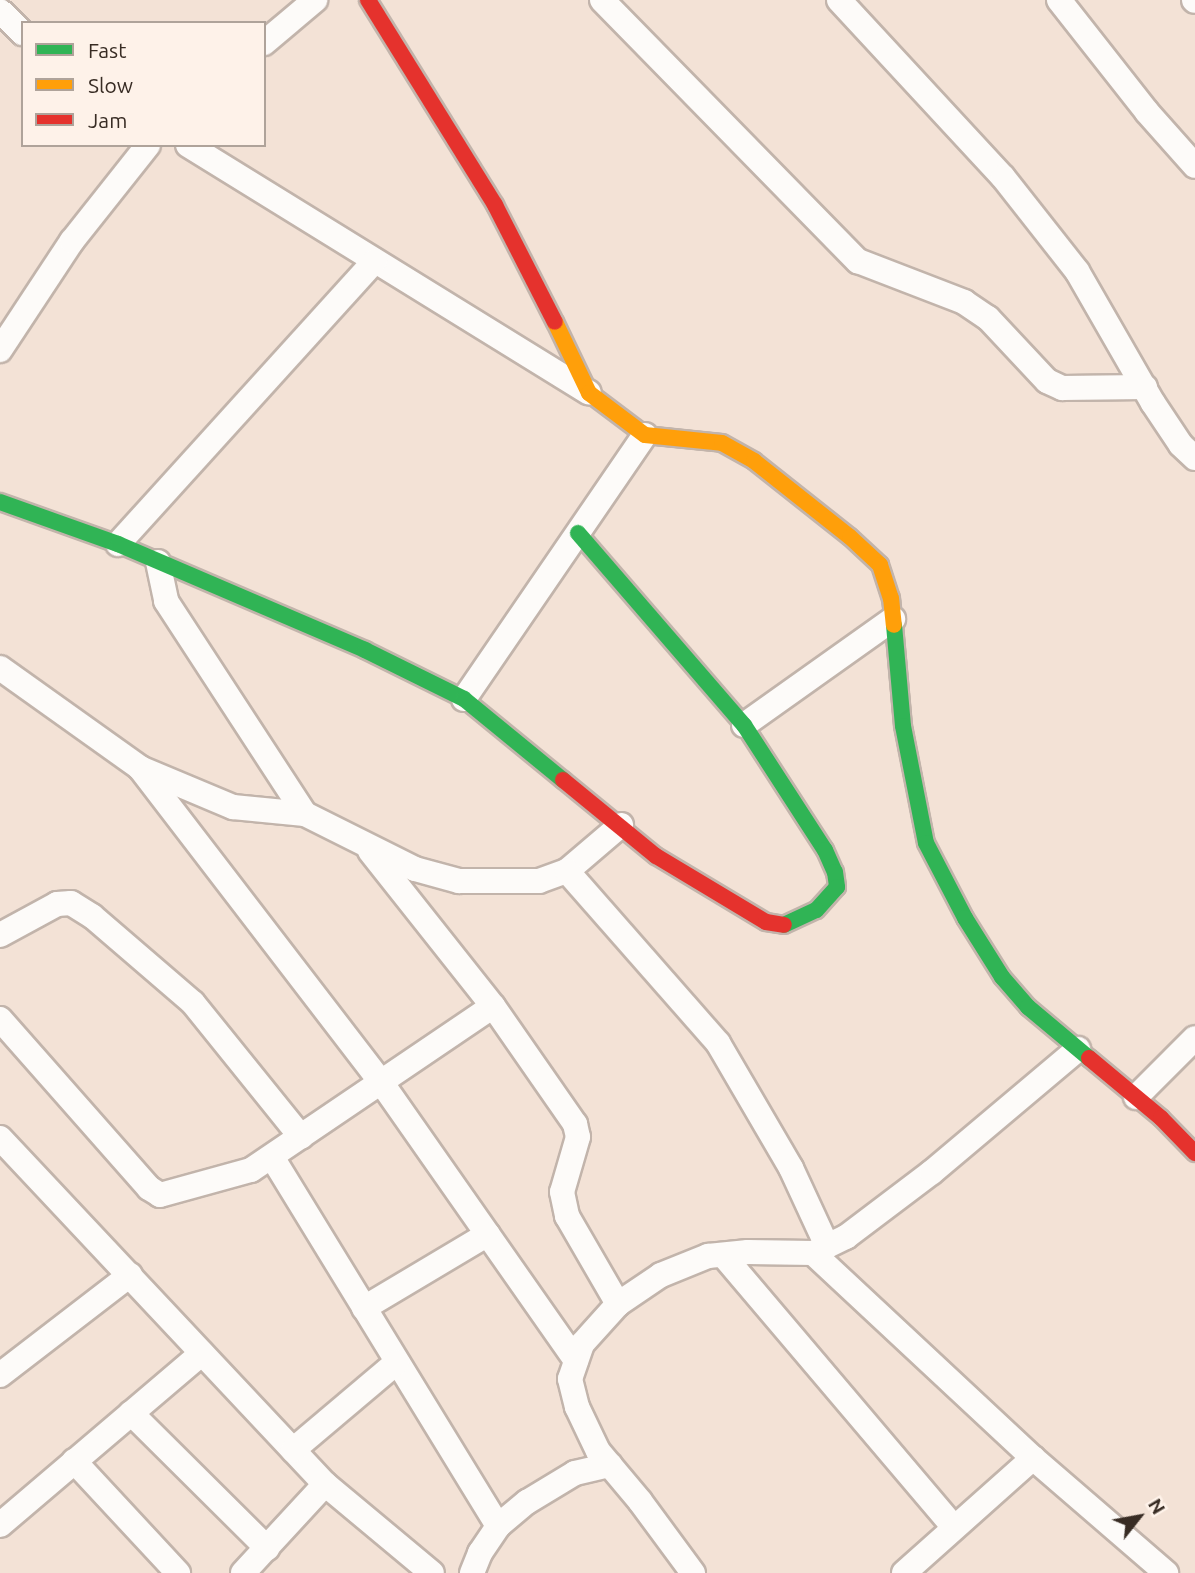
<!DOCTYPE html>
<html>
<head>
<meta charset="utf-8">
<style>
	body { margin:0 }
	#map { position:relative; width:1195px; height:1573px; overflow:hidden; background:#f3e2d6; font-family:Ubuntu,sans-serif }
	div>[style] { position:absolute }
	.roads { filter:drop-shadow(2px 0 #c2b4ab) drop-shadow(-2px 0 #c2b4ab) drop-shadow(0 2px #c2b4ab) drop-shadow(0 -2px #c2b4ab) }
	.street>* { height:24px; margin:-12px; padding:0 12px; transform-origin:12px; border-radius:12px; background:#fdfbf9 }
	.fast>* { height:16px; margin:-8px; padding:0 8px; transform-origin:8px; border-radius:8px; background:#30b455 }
	.slow>* { height:16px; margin:-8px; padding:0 8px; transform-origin:8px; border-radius:8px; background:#ff9f0a }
	.jam>* { height:16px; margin:-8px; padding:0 8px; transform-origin:8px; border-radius:8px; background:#e5322d }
	span { translate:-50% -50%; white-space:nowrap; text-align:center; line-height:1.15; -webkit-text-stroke:6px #fef2e9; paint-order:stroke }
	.legend { position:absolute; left:21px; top:21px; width:245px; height:126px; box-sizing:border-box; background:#fef2e9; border:2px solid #afa39a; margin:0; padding:9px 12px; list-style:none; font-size:21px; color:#382c24 }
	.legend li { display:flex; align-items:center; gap:14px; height:35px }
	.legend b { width:35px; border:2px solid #afa39a }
	.north { position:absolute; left:1104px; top:1482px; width:70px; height:70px; -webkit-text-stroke:5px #fef2e9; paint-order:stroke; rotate:59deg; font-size:19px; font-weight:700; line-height:28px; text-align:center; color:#382c24 }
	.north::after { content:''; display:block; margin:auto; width:24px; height:32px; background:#382c24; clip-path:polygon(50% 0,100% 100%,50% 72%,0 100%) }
</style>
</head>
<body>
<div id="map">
	<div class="roads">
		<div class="street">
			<i style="left:602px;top:0;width:366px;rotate:45.6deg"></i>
			<i style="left:858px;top:261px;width:114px;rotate:21.1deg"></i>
			<i style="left:964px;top:302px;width:29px;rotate:34deg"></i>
			<i style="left:988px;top:318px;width:86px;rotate:46.9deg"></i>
			<i style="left:1047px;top:381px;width:17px;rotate:25deg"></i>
			<i style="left:1062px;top:388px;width:83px;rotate:-0.7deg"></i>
			<i style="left:839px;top:0;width:241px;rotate:47.2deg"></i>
			<i style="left:1003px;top:177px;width:120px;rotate:51.8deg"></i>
			<i style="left:1077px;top:271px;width:152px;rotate:60.1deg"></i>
			<i style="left:1153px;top:403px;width:50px;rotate:56.3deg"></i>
			<i style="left:1181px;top:445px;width:19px;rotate:43deg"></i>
			<i style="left:1059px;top:0;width:142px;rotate:51.8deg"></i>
			<i style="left:1147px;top:112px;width:72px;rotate:48.4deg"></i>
			<i style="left:1194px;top:0;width:1px;rotate:45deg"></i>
			<i style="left:0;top:11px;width:32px;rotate:44deg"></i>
			<i style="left:264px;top:43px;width:67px;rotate:-40.1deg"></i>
			<i style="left:188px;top:145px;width:471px;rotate:31.7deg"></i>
			<i style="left:0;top:350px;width:131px;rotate:-56.6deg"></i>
			<i style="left:72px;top:241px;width:122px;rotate:-51.6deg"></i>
			<i style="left:118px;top:544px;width:382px;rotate:-47.8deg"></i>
			<i style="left:158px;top:562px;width:40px;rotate:78deg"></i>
			<i style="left:166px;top:601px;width:254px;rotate:56.9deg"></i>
			<i style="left:0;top:668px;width:172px;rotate:35.5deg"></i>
			<i style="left:140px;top:768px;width:101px;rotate:22.8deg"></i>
			<i style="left:233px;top:807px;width:72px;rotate:5.6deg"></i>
			<i style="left:305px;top:814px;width:123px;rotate:26.6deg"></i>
			<i style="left:415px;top:869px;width:46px;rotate:15.3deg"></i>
			<i style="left:459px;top:881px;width:80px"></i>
			<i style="left:539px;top:881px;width:30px;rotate:-20deg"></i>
			<i style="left:567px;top:871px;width:71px;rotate:-40.4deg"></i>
			<i style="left:464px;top:699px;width:320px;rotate:-55.6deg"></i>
			<i style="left:744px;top:725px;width:183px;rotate:-35.4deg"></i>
			<i style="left:140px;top:768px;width:396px;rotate:52.5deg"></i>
			<i style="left:381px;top:1082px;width:340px;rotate:55deg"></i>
			<i style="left:370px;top:851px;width:198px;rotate:51.6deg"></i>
			<i style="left:493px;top:1006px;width:144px;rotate:55.2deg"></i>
			<i style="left:575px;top:1124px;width:13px;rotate:77deg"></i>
			<i style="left:578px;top:1137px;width:57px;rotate:106.2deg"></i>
			<i style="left:562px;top:1192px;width:25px;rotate:78deg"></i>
			<i style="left:567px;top:1216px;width:102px;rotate:59.9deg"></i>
			<i style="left:567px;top:871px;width:229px;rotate:48.7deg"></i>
			<i style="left:718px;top:1043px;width:145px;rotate:59.7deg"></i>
			<i style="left:791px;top:1168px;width:86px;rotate:65.2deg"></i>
			<i style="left:0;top:935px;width:65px;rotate:-28.5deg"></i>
			<i style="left:57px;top:904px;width:14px;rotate:-4deg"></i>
			<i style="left:71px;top:903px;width:25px;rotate:32deg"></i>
			<i style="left:92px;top:916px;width:133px;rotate:40.7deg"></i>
			<i style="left:193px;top:1003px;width:172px;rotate:51.1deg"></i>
			<i style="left:0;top:1019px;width:225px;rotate:48.6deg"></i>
			<i style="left:149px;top:1188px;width:13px;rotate:32deg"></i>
			<i style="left:160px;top:1195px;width:94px;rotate:-15.4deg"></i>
			<i style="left:251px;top:1170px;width:292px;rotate:-34.1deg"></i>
			<i style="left:1136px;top:1097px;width:83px;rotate:-45deg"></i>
			<i style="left:0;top:1138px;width:475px;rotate:46.8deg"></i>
			<i style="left:325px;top:1484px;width:139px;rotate:39.8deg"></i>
			<i style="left:272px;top:1157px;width:433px;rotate:58.5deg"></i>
			<i style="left:813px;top:1253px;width:301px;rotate:43deg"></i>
			<i style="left:1033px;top:1458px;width:176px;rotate:40.8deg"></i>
			<i style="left:723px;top:1255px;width:357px;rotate:49.7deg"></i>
			<i style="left:364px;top:1308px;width:144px;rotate:-30.8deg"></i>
			<i style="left:0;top:1375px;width:164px;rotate:-37.6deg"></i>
			<i style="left:131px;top:1413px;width:192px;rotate:44.8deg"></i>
			<i style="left:293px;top:1450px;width:136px;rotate:-40.2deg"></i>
			<i style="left:74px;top:1461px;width:153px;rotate:47.1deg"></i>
			<i style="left:0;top:1525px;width:265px;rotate:-40.4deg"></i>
			<i style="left:243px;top:1573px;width:121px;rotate:-47.3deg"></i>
			<i style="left:472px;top:1573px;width:22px;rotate:-68deg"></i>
			<i style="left:480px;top:1553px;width:32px;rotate:-56deg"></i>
			<i style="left:498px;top:1526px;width:38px;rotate:-40deg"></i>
			<i style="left:527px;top:1502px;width:56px;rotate:-31.1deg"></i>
			<i style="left:575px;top:1473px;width:36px;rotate:-13deg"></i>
			<i style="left:693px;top:1573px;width:89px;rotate:-126.4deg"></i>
			<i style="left:640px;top:1501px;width:65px;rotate:-130deg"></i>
			<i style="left:598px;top:1451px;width:49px;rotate:-115.5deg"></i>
			<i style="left:577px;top:1407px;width:29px;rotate:-104deg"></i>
			<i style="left:570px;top:1379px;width:37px;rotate:-71deg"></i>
			<i style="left:582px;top:1344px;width:54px;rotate:-48deg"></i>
			<i style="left:618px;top:1304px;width:52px;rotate:-34deg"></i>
			<i style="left:661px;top:1275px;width:51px;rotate:-22deg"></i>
			<i style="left:708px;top:1256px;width:40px;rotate:-5.7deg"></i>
			<i style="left:748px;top:1252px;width:65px;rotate:0.9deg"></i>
			<i style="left:813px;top:1253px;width:37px;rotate:-26deg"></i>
			<i style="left:846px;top:1237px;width:108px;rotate:-37.1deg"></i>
			<i style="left:932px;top:1172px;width:191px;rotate:-40.1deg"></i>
			<i style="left:904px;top:1573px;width:173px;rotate:-41.7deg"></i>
		</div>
		<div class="fast">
			<i style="left:0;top:502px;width:125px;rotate:19.6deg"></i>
			<i style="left:118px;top:544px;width:269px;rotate:23.2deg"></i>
			<i style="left:365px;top:650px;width:110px;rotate:26.3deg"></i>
			<i style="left:464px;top:699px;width:128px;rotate:39.3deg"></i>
			<i style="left:578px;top:533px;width:254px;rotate:49.2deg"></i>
			<i style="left:744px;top:725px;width:149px;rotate:57.1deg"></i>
			<i style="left:825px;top:850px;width:24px;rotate:66deg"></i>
			<i style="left:835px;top:872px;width:15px;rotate:82deg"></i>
			<i style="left:837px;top:887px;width:31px;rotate:132deg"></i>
			<i style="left:816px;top:910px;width:35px;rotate:155deg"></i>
			<i style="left:894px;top:625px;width:101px;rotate:84.9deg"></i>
			<i style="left:903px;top:726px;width:119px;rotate:78.9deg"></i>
			<i style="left:926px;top:843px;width:85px;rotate:62.5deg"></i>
			<i style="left:965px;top:918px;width:70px;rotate:57.9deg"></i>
			<i style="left:1002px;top:977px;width:40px;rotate:49deg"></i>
			<i style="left:1028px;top:1007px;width:80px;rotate:39.9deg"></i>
		</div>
		<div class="slow">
			<i style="left:555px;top:322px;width:79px;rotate:64.4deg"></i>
			<i style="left:589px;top:393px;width:70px;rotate:36.9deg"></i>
			<i style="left:645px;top:435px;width:77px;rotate:5.9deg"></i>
			<i style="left:722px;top:443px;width:37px;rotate:29deg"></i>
			<i style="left:754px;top:461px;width:122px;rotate:38.4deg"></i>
			<i style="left:850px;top:537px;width:41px;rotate:43deg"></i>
			<i style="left:880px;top:565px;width:35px;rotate:72deg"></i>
			<i style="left:891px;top:598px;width:27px;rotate:84deg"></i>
		</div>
		<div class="jam">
			<i style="left:368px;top:0;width:241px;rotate:58.2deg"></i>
			<i style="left:495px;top:205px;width:131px;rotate:62.9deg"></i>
			<i style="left:563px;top:780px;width:120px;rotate:39.3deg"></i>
			<i style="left:656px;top:856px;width:128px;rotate:31deg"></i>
			<i style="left:766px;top:922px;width:18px;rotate:9deg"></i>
			<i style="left:1089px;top:1058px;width:94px;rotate:39.8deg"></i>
			<i style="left:1161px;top:1118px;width:49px;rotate:45.8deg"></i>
		</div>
	</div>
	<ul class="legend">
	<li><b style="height:9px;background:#30b455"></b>Fast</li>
	<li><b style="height:9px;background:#ff9f0a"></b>Slow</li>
	<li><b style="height:9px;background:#e5322d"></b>Jam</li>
	</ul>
	<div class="north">N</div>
</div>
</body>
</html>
